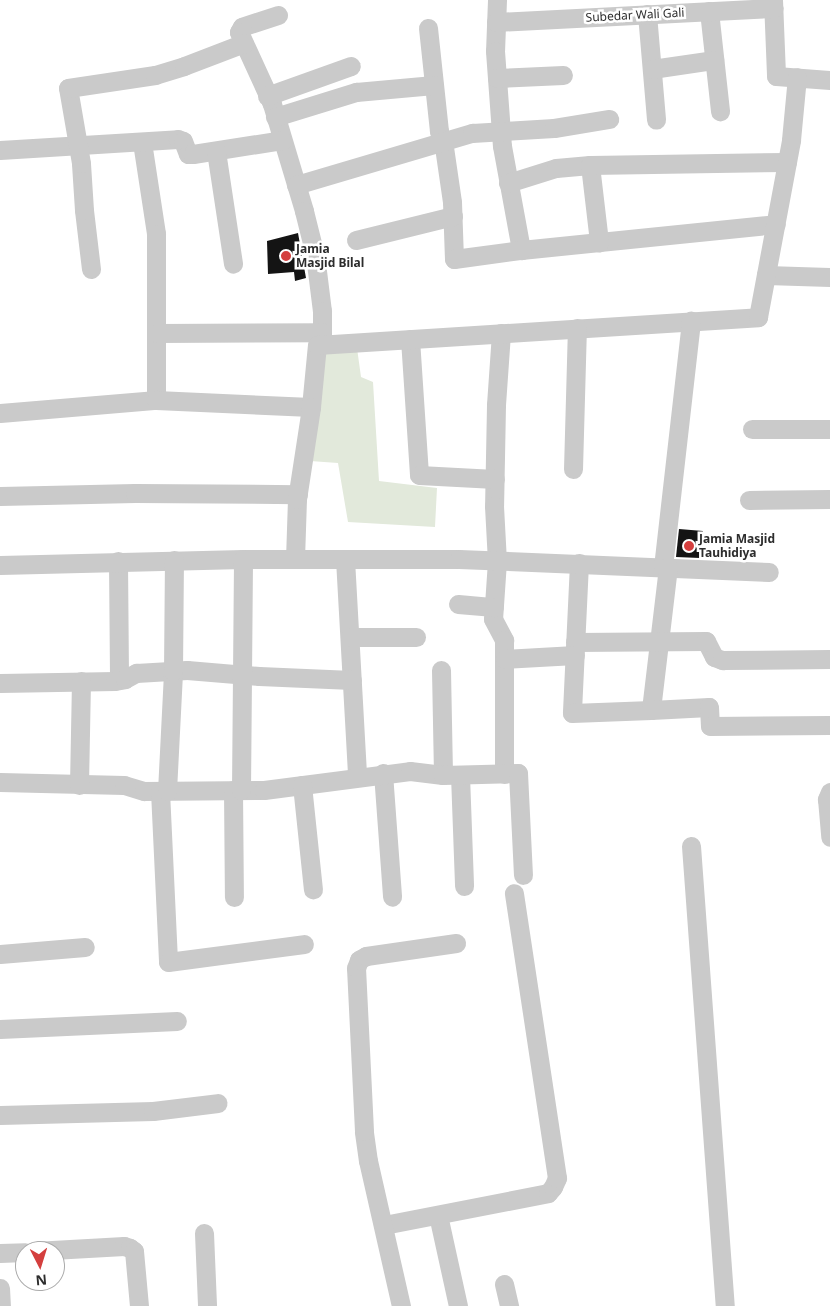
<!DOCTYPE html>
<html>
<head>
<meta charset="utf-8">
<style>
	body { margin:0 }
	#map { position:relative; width:830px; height:1306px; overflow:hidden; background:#fff; font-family:"Noto Sans",sans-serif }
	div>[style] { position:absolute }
	.green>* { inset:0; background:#e2e9db }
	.building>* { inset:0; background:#141414 }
	.minor>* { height:19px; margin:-9.5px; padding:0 9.5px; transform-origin:9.5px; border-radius:9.5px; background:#cacaca }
	.dots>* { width:14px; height:14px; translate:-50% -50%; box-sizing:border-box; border:2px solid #fff; border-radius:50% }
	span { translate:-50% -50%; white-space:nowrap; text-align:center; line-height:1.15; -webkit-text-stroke:5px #fff; paint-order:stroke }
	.street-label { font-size:12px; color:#2d2d2d }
	.poi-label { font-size:12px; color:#2d2d2d; font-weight:700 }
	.left { translate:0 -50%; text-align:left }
	.north { position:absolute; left:15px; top:1241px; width:50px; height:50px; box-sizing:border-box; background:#fff; border:1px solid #ababab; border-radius:50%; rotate:175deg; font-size:14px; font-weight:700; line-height:20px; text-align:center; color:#2d2d2d }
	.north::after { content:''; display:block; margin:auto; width:18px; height:22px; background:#d43f3e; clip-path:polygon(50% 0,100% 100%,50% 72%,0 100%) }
</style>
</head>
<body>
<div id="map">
	<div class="green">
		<i style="clip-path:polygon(357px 348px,361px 377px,373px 382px,379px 481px,437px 488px,435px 527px,348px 522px,338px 463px,310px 461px,325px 351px)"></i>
	</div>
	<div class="building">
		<i style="clip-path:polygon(298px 233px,306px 278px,295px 281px,294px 272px,268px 274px,267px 241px)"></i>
		<i style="clip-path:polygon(679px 529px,703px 531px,700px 558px,676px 557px)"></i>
	</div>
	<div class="minor">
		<i style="left:497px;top:0;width:51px;rotate:92.2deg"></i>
		<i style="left:495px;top:51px;width:95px;rotate:85.8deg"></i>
		<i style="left:502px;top:146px;width:106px;rotate:79.6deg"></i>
		<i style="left:521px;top:250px;width:256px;rotate:-5.8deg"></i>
		<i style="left:773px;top:0;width:76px;rotate:87.7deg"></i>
		<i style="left:776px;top:76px;width:54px;rotate:4.2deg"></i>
		<i style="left:709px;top:11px;width:101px;rotate:83.7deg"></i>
		<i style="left:647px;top:14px;width:106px;rotate:85.1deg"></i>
		<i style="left:278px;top:15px;width:38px;rotate:162deg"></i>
		<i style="left:242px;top:27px;width:6px;rotate:121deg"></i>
		<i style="left:239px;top:32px;width:79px;rotate:65.4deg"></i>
		<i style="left:272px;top:104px;width:112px;rotate:73.3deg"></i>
		<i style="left:304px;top:211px;width:45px;rotate:76deg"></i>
		<i style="left:315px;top:255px;width:56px;rotate:82.9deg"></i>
		<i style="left:322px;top:311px;width:34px;rotate:90deg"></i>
		<i style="left:496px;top:22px;width:278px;rotate:-2.9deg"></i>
		<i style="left:428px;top:28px;width:104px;rotate:83.9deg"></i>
		<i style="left:439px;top:131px;width:17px;rotate:73deg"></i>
		<i style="left:444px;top:147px;width:56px;rotate:81.7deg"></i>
		<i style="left:452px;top:202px;width:57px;rotate:88deg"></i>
		<i style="left:454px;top:259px;width:68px;rotate:-7.7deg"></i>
		<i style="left:652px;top:69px;width:63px;rotate:-8.3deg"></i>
		<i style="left:497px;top:78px;width:66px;rotate:-2.6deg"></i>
		<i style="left:267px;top:96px;width:89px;rotate:-19.7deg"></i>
		<i style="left:275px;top:117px;width:85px;rotate:-17.2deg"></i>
		<i style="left:356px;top:92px;width:78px;rotate:-5.1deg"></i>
		<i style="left:142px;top:142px;width:93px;rotate:81.3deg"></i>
		<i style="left:156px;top:234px;width:166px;rotate:90deg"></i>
		<i style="left:0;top:150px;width:178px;rotate:-3.5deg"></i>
		<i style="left:178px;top:139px;width:5px;rotate:22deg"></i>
		<i style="left:183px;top:141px;width:14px;rotate:69deg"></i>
		<i style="left:188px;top:154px;width:5px"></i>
		<i style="left:193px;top:154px;width:90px;rotate:-8.9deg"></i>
		<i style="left:216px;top:151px;width:114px;rotate:81.4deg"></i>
		<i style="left:590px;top:165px;width:78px;rotate:83.3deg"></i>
		<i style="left:508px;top:183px;width:50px;rotate:-17.4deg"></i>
		<i style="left:556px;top:168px;width:34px;rotate:-5deg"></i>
		<i style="left:590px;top:165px;width:197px;rotate:-0.9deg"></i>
		<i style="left:296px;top:185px;width:184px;rotate:-16.5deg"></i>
		<i style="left:472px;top:133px;width:82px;rotate:-3.5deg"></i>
		<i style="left:554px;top:128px;width:56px;rotate:-9.3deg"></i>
		<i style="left:356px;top:240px;width:100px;rotate:-13.9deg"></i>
		<i style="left:91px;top:269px;width:59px;rotate:-96.8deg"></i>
		<i style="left:84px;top:210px;width:47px;rotate:-93.7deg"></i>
		<i style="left:81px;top:163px;width:76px;rotate:-99.8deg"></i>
		<i style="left:68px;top:88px;width:88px;rotate:-8.5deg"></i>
		<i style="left:155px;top:75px;width:30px;rotate:-17deg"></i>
		<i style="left:184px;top:66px;width:64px;rotate:-21deg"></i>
		<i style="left:766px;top:275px;width:64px;rotate:1.8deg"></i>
		<i style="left:157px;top:333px;width:165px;rotate:-0.3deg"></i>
		<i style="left:501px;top:333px;width:72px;rotate:94deg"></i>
		<i style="left:496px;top:405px;width:101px;rotate:91.1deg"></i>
		<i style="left:494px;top:506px;width:55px;rotate:86.9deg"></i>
		<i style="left:497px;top:561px;width:58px;rotate:93.9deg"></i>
		<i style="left:493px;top:619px;width:24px;rotate:62deg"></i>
		<i style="left:504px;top:640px;width:134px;rotate:90deg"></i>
		<i style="left:410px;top:339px;width:136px;rotate:86.2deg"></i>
		<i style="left:419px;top:475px;width:76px;rotate:3deg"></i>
		<i style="left:0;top:413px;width:157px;rotate:-4.8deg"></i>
		<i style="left:156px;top:400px;width:155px;rotate:2.6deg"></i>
		<i style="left:311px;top:407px;width:62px;rotate:-84.5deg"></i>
		<i style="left:317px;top:345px;width:442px;rotate:-3.6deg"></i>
		<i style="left:758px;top:317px;width:180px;rotate:-79.4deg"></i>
		<i style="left:791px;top:140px;width:63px;rotate:-84.6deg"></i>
		<i style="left:752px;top:429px;width:78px"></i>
		<i style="left:573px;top:469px;width:141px;rotate:-88.4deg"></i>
		<i style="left:0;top:496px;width:135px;rotate:-1.3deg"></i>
		<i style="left:135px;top:493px;width:163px;rotate:0.4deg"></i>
		<i style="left:749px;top:500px;width:81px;rotate:-0.7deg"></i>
		<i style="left:295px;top:559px;width:60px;rotate:-88.1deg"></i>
		<i style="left:297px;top:499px;width:93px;rotate:-81.3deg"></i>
		<i style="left:345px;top:559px;width:217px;rotate:86.8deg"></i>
		<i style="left:118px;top:561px;width:119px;rotate:89.5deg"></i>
		<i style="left:579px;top:563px;width:150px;rotate:92.7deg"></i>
		<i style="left:572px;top:713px;width:79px;rotate:-2.2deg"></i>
		<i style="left:0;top:565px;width:243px;rotate:-1.4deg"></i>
		<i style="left:243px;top:559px;width:216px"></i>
		<i style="left:459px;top:559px;width:310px;rotate:2.4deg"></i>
		<i style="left:663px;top:567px;width:248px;rotate:-83.5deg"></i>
		<i style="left:668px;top:567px;width:144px;rotate:96.8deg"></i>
		<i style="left:651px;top:710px;width:58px;rotate:-3deg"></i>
		<i style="left:709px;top:707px;width:19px;rotate:87deg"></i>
		<i style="left:710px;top:726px;width:120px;rotate:-0.5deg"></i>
		<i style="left:458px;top:604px;width:36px;rotate:5deg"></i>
		<i style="left:350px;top:637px;width:66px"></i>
		<i style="left:575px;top:642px;width:131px;rotate:-0.4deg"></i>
		<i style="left:706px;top:641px;width:18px;rotate:63deg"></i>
		<i style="left:714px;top:657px;width:9px;rotate:21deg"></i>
		<i style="left:722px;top:660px;width:108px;rotate:-0.5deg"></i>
		<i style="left:505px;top:659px;width:70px;rotate:-3.3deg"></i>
		<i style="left:441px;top:670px;width:105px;rotate:88.9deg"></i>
		<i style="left:0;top:683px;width:115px;rotate:-1deg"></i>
		<i style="left:115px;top:681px;width:10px;rotate:-11deg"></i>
		<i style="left:125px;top:679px;width:13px;rotate:-29deg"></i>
		<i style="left:136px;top:673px;width:51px;rotate:-3.4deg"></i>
		<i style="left:187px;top:670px;width:72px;rotate:4.8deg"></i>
		<i style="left:259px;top:676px;width:93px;rotate:2.5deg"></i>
		<i style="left:383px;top:773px;width:124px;rotate:85.8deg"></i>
		<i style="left:460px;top:775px;width:111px;rotate:87.9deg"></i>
		<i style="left:0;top:782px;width:124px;rotate:1.4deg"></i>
		<i style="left:124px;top:785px;width:21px;rotate:17deg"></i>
		<i style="left:144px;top:791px;width:120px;rotate:-0.5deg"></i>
		<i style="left:264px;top:790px;width:147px;rotate:-7.4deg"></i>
		<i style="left:410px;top:771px;width:33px;rotate:7deg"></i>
		<i style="left:443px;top:775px;width:75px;rotate:-1.5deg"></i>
		<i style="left:518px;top:773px;width:102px;rotate:87.2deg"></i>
		<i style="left:79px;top:785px;width:104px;rotate:-88.9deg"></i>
		<i style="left:302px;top:785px;width:105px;rotate:84deg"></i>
		<i style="left:233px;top:790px;width:107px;rotate:89.5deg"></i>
		<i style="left:241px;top:790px;width:231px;rotate:-89.5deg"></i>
		<i style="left:160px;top:791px;width:171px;rotate:87.3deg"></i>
		<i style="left:168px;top:962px;width:137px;rotate:-7.5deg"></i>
		<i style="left:167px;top:791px;width:120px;rotate:-87.1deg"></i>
		<i style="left:173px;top:671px;width:111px;rotate:-89.5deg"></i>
		<i style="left:830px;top:792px;width:8px;rotate:113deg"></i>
		<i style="left:827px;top:799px;width:38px;rotate:85deg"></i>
		<i style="left:691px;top:846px;width:461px;rotate:85.8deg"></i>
		<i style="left:0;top:954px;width:85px;rotate:-4.7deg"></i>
		<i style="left:0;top:1029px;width:177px;rotate:-2.6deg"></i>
		<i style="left:0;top:1115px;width:153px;rotate:-1.5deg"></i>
		<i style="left:153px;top:1111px;width:65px;rotate:-7deg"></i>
		<i style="left:438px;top:1215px;width:93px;rotate:77.6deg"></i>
		<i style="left:384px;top:1225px;width:167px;rotate:-11deg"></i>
		<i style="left:548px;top:1193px;width:8px;rotate:-50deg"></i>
		<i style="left:553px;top:1187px;width:10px;rotate:-66deg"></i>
		<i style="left:557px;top:1178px;width:288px;rotate:-98.6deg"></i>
		<i style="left:204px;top:1233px;width:73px;rotate:87.6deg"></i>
		<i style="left:34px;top:1251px;width:90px;rotate:-3.2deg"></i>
		<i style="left:124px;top:1246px;width:6px;rotate:18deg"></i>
		<i style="left:130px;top:1248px;width:5px;rotate:37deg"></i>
		<i style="left:134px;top:1251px;width:55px;rotate:84.8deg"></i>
		<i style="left:0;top:1253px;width:25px;rotate:-2deg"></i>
		<i style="left:504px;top:1284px;width:23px;rotate:77deg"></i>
		<i style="left:0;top:1288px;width:18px;rotate:87deg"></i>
		<i style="left:401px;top:1306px;width:149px;rotate:-102.8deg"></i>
		<i style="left:368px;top:1161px;width:30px;rotate:-98deg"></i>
		<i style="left:364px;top:1131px;width:163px;rotate:-92.8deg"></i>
		<i style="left:356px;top:968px;width:9px;rotate:-69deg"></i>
		<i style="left:359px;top:960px;width:8px;rotate:-30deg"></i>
		<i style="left:366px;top:956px;width:91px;rotate:-8.2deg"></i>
	</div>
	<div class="dots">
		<i style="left:286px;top:256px;background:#d43f3e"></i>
		<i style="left:689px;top:546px;background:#d43f3e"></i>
	</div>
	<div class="street-label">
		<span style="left:635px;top:15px;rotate:-3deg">Subedar Wali Gali</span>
	</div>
	<div class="poi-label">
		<span class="left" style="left:296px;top:256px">Jamia<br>Masjid Bilal</span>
		<span class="left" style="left:699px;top:546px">Jamia Masjid<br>Tauhidiya</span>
	</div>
	<div class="north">N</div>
</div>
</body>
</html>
